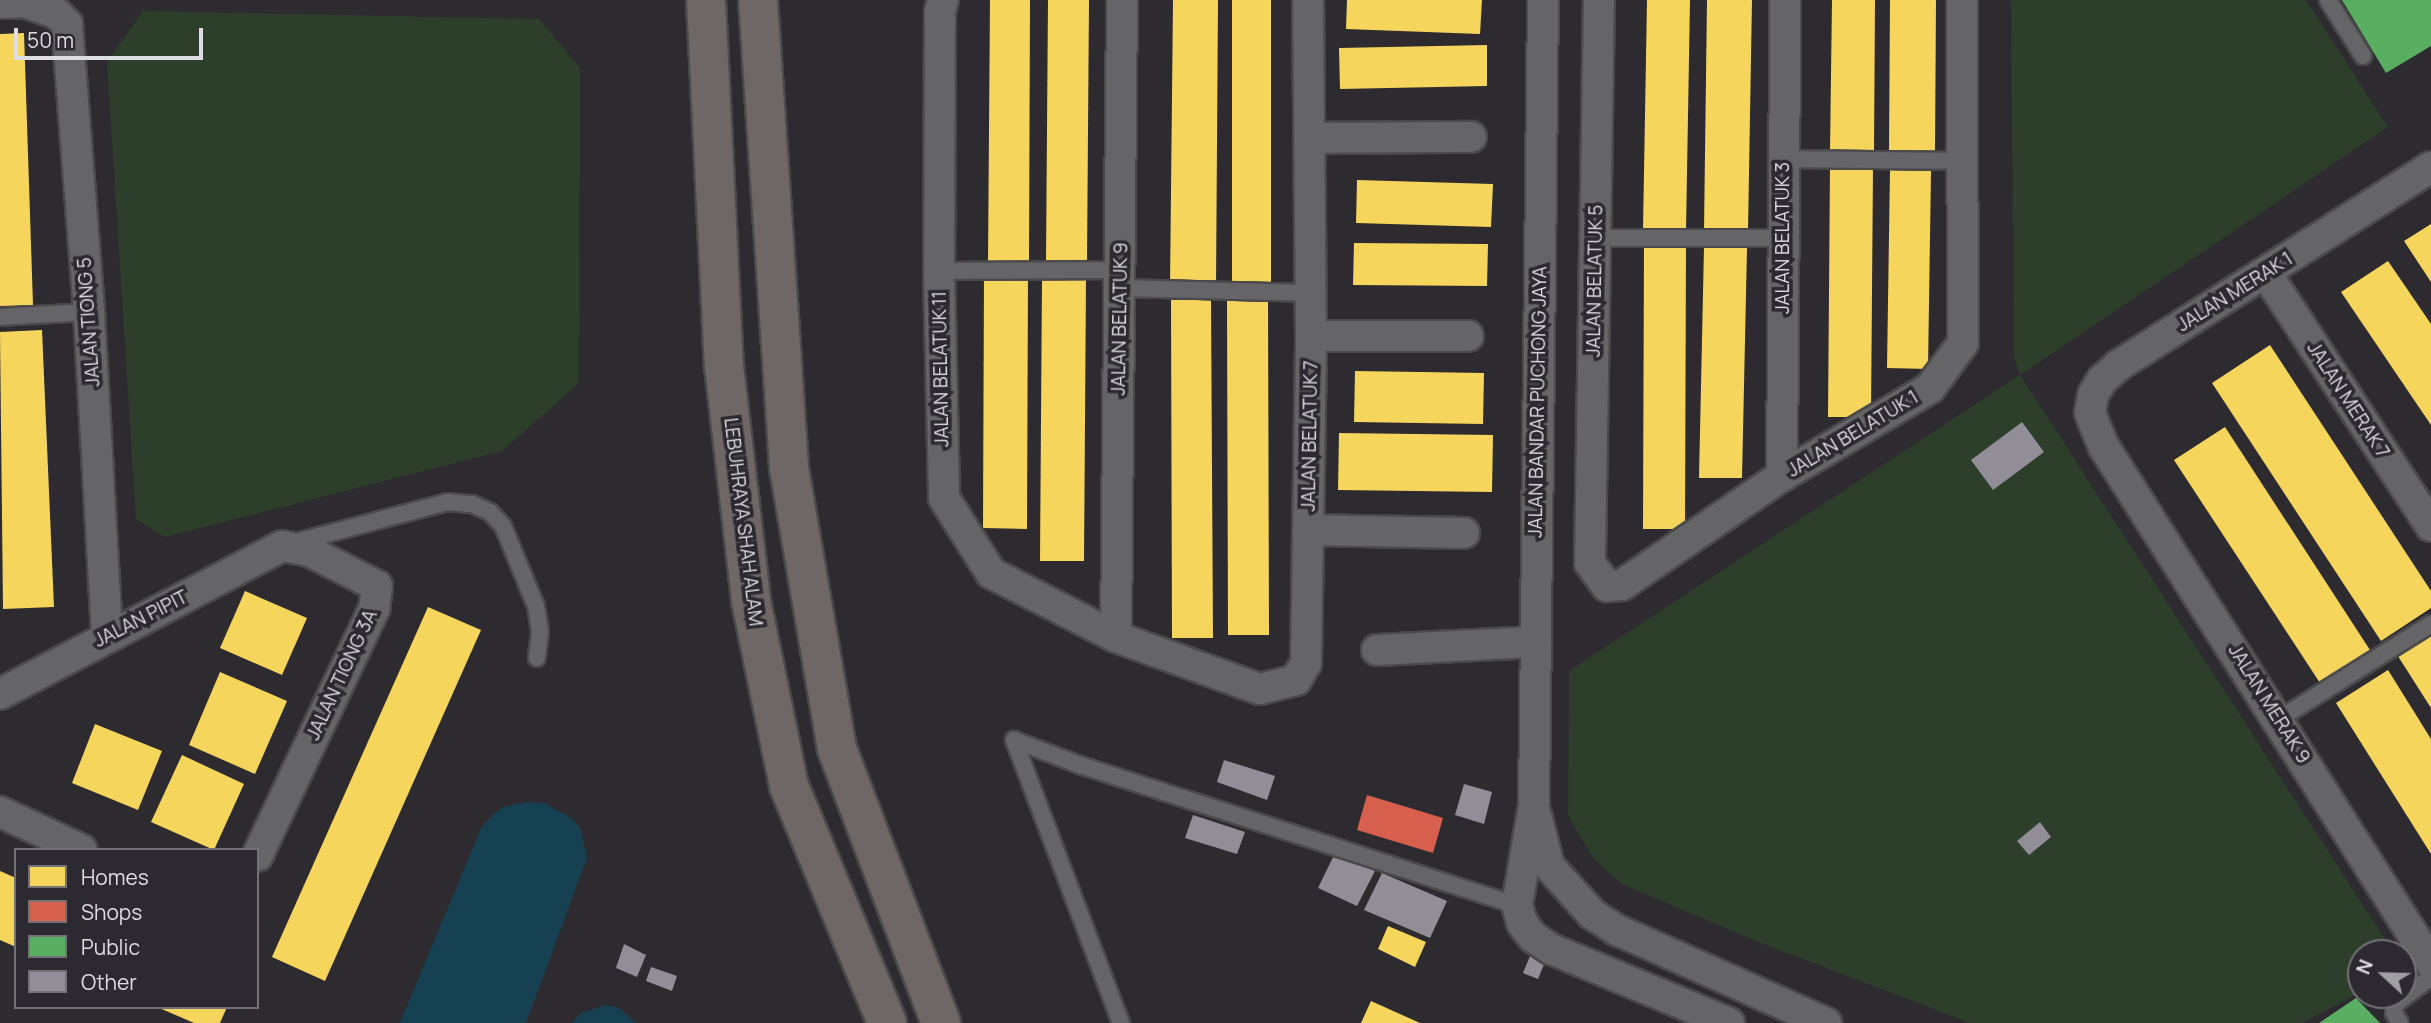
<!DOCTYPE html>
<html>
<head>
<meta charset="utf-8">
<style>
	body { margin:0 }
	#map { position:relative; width:2431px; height:1023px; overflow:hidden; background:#2d2b2f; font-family:Manrope,sans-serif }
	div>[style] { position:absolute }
	.green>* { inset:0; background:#2d3e2b }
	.water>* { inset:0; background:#154152 }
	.homes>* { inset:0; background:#f6d55c }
	.shops>* { inset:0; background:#d6604d }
	.public>* { inset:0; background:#5aae61 }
	.building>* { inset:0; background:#918e98 }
	.roads { filter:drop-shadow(2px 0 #4a494b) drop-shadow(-2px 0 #4a494b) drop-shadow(0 2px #4a494b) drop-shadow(0 -2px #4a494b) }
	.lane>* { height:16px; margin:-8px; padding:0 8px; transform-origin:8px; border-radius:8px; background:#656567 }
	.street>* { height:30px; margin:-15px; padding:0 15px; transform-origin:15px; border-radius:15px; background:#656567 }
	.highway>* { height:38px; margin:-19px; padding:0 19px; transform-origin:19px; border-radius:19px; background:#6e6766 }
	span { translate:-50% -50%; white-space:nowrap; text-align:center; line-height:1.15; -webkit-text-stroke:7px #2c2a30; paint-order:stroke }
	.street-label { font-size:19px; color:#dedde1 }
	.legend { position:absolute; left:14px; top:848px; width:245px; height:161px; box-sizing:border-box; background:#2c2a30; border:2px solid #737277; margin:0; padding:9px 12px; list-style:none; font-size:21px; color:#dedde1 }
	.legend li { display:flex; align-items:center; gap:14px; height:35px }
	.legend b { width:35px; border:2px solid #737277 }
	.north { position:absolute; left:2347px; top:939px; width:70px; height:70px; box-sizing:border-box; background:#2c2a30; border:2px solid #737277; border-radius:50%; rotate:292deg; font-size:19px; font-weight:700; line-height:28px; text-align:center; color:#dedde1 }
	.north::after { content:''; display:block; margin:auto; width:24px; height:32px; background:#a09fa3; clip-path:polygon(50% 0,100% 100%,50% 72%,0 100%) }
	.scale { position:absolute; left:14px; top:28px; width:189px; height:32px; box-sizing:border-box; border:4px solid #dedde1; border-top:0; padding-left:9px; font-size:21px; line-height:24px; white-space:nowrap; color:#dedde1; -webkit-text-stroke:5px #2c2a30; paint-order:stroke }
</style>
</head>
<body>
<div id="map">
	<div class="green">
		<i style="clip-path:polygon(2011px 0,2306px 0,2388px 127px,2020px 375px,2394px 953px,2361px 953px,2361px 992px,2302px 1023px,1970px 1023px,1756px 941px,1622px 884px,1593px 858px,1568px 815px,1569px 671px,2020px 375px,2014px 357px)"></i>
		<i style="clip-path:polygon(143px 11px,539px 19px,580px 68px,579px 383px,502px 451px,165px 537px,136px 519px,107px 62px)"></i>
	</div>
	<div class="water">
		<i style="clip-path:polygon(526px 802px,544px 803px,571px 818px,580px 828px,587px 858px,526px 1023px,400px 1023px,482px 826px,501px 808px)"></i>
		<i style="clip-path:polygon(606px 1005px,619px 1008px,636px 1023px,572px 1023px,581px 1013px)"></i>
	</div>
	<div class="homes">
		<i style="clip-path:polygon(990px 0,1030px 0,1029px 263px,988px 263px)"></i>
		<i style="clip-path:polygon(1048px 0,1089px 0,1087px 263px,1046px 262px)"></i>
		<i style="clip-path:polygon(1173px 0,1218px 0,1216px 287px,1170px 287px)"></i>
		<i style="clip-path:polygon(1232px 0,1271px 0,1271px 285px,1232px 285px)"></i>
		<i style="clip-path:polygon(1347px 0,1482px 0,1480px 34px,1346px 29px)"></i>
		<i style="clip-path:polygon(1647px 0,1690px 0,1686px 230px,1643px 229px)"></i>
		<i style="clip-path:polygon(1707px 0,1752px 0,1748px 230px,1704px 230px)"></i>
		<i style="clip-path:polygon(1832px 0,1875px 0,1874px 150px,1830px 150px)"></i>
		<i style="clip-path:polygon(1890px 0,1936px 0,1935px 152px,1889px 151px)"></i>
		<i style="clip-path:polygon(24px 33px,33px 305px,0 306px,0 34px)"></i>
		<i style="clip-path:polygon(1487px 45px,1487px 86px,1340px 89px,1339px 48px)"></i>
		<i style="clip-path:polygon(1830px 166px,1873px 166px,1871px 417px,1828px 417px)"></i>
		<i style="clip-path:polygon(1890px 170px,1931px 171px,1928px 369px,1887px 368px)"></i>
		<i style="clip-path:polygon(1357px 180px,1493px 184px,1491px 227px,1356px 223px)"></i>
		<i style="clip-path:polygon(2431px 224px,2431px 282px,2404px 241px)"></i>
		<i style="clip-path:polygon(1354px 243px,1488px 244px,1487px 286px,1353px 285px)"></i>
		<i style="clip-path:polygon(1644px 245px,1686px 245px,1685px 529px,1643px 529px)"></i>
		<i style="clip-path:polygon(1704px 247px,1747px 248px,1742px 478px,1699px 478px)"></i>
		<i style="clip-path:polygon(2388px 261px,2431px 324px,2431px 425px,2341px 292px)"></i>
		<i style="clip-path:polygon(1028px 274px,1027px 529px,983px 528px,984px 275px)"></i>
		<i style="clip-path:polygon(1042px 278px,1086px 278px,1084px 561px,1040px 561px)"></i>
		<i style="clip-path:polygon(1227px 299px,1268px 299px,1269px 635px,1228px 635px)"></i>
		<i style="clip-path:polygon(1171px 300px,1211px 300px,1213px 638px,1172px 638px)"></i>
		<i style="clip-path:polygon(42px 330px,54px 607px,3px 609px,0 332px)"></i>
		<i style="clip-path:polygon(2270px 345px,2431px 591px,2431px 608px,2381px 641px,2212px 383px)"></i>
		<i style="clip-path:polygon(1355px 371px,1484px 373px,1483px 424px,1354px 422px)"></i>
		<i style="clip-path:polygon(2225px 427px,2370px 650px,2320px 683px,2174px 460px)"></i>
		<i style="clip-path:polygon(1339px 433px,1493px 435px,1492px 492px,1338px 490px)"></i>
		<i style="clip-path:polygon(245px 591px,307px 618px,282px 675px,220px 648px)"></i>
		<i style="clip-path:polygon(428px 607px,481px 630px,325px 981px,272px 957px)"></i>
		<i style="clip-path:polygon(2431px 630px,2431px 708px,2396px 653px)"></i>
		<i style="clip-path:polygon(2388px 670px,2431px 739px,2431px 854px,2336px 703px)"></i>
		<i style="clip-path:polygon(220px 672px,287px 701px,255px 774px,189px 745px)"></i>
		<i style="clip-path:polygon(95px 724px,162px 751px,138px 810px,72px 783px)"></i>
		<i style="clip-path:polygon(182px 755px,244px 784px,214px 850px,151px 822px)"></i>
		<i style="clip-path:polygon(0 871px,16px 878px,16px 947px,0 940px)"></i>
		<i style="clip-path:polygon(1388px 926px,1426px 942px,1415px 967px,1378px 949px)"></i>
		<i style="clip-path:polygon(1371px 1001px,1420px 1023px,1361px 1023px)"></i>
		<i style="clip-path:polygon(157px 1007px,227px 1007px,220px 1023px,194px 1023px)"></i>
	</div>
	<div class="shops">
		<i style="clip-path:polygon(1367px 795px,1443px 818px,1433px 853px,1357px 830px)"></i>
	</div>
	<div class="public">
		<i style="clip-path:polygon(2342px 0,2431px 0,2431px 46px,2386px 73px)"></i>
		<i style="clip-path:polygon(2356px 998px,2380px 1023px,2319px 1023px)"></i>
	</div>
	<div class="building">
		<i style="clip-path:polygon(2022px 422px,2044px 452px,1993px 490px,1971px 460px)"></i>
		<i style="clip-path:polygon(1224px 760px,1275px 776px,1267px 800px,1217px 782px)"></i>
		<i style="clip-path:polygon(1464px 784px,1492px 792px,1484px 824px,1455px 815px)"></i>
		<i style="clip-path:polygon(1193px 815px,1245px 832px,1237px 854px,1185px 838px)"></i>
		<i style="clip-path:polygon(2040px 822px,2051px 837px,2029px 855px,2017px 841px)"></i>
		<i style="clip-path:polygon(1335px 853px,1375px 871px,1357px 906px,1318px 888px)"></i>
		<i style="clip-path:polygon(1382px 873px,1447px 901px,1430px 938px,1364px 910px)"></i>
		<i style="clip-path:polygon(624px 944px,646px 955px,637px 977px,616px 968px)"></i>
		<i style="clip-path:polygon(1530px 956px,1545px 962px,1538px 979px,1523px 973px)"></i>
		<i style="clip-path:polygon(651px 967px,677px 976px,672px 991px,646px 981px)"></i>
	</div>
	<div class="roads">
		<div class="lane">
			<i style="left:2328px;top:0;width:66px;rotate:58deg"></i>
			<i style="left:1784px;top:159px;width:178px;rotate:0.6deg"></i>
			<i style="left:1595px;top:238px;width:188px"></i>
			<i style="left:939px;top:271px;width:182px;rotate:-0.3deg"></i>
			<i style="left:1120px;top:288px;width:191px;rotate:1.5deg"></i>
			<i style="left:0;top:317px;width:89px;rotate:-3.2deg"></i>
			<i style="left:296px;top:542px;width:156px;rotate:-14.8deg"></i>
			<i style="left:447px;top:502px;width:25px;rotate:5deg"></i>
			<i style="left:472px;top:504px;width:20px;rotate:24deg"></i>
			<i style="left:490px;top:512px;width:19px;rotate:47deg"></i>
			<i style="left:503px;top:526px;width:87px;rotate:67.6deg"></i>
			<i style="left:536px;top:606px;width:26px;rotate:81deg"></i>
			<i style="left:540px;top:632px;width:26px;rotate:97deg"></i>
			<i style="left:2279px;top:719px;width:179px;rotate:-32deg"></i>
			<i style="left:1014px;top:740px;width:71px;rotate:20.7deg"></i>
			<i style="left:1080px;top:765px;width:459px;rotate:17.8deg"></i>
			<i style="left:1014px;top:740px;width:303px;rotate:69.3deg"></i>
			<i style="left:2400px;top:1023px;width:12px;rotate:-121deg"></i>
			<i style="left:2394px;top:1013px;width:9px;rotate:-84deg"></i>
			<i style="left:2395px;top:1004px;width:45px;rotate:-36.9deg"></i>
		</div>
		<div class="street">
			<i style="left:943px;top:0;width:11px;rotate:105deg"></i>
			<i style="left:940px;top:11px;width:260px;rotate:90.2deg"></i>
			<i style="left:939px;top:271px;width:227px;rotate:88.7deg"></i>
			<i style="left:944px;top:498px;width:89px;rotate:57.9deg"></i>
			<i style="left:991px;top:573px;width:140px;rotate:27.1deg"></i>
			<i style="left:1116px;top:637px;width:153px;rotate:19.9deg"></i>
			<i style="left:1260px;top:689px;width:37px;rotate:-14deg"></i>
			<i style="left:1296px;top:680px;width:20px;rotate:-60deg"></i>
			<i style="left:1306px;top:663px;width:327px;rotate:-89.1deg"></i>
			<i style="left:1311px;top:336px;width:336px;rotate:-90.5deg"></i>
			<i style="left:1543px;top:0;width:805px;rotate:90.64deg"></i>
			<i style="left:1534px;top:805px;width:101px;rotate:99.6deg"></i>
			<i style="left:1517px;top:905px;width:19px;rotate:74deg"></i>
			<i style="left:1522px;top:923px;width:18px;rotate:52deg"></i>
			<i style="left:1533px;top:937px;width:22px;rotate:34deg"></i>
			<i style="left:1551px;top:949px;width:193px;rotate:22.6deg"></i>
			<i style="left:1599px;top:0;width:563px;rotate:90.92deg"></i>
			<i style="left:1590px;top:563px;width:29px;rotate:54deg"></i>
			<i style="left:1607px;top:586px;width:15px;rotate:-4deg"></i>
			<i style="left:1622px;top:585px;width:194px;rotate:-34.3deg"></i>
			<i style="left:1782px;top:476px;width:172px;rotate:-30.7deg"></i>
			<i style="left:1930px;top:388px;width:56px;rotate:-53.7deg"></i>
			<i style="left:1963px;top:343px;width:343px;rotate:-90.2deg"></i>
			<i style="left:0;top:3px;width:24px;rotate:-2deg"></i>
			<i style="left:24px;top:2px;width:34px;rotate:19deg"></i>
			<i style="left:56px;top:13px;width:16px;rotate:45deg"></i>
			<i style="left:67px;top:24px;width:289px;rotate:85.6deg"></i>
			<i style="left:89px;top:312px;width:325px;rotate:86.8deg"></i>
			<i style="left:1310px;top:138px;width:161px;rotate:-0.4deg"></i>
			<i style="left:2431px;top:167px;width:371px;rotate:147.6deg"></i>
			<i style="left:2118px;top:366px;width:21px;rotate:139deg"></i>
			<i style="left:2102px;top:380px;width:17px;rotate:121deg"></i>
			<i style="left:2093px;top:395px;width:18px;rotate:99deg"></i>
			<i style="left:2090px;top:413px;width:37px;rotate:68deg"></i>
			<i style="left:2104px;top:447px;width:611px;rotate:57.64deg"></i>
			<i style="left:2266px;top:273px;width:302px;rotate:56.9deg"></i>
			<i style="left:1311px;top:336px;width:157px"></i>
			<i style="left:1782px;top:476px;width:476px;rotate:-89.6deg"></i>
			<i style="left:1308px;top:530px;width:156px;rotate:1.1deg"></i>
			<i style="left:1116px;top:637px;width:637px;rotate:-89.46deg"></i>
			<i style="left:1377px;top:650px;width:158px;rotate:-2.9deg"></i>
			<i style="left:0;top:694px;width:318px;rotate:-27.7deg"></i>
			<i style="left:282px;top:546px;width:27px;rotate:10deg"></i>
			<i style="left:309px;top:551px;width:76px;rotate:27.2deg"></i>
			<i style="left:377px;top:586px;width:23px;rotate:97deg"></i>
			<i style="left:374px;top:609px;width:273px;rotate:115.3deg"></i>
			<i style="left:0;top:812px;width:90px;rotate:24.9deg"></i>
			<i style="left:1536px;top:815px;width:53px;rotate:75.7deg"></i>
			<i style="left:1549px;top:866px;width:64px;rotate:48.1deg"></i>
			<i style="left:1592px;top:914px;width:30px;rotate:33deg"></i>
			<i style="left:1617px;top:930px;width:229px;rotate:24deg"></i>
		</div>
		<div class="highway">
			<i style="left:706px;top:0;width:366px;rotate:87.2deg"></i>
			<i style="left:724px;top:366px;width:237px;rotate:83.4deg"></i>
			<i style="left:751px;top:601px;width:189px;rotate:78.4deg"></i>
			<i style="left:789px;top:786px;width:256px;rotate:67.5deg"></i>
			<i style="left:758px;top:0;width:469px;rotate:86.2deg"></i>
			<i style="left:789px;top:468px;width:285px;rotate:80.3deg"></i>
			<i style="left:837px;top:749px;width:293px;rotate:69.2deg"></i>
		</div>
	</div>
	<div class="street-label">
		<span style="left:1783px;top:238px;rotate:-90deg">JALAN BELATUK 3</span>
		<span style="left:1595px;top:281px;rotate:-89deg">JALAN BELATUK 5</span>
		<span style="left:2235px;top:292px;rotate:-32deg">JALAN MERAK 1</span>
		<span style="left:1120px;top:319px;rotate:-89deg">JALAN BELATUK 9</span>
		<span style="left:89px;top:322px;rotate:-94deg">JALAN TIONG 5</span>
		<span style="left:941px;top:369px;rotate:-91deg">JALAN BELATUK 11</span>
		<span style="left:2348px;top:400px;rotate:57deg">JALAN MERAK 7</span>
		<span style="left:1538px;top:402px;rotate:-89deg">JALAN BANDAR PUCHONG JAYA</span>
		<span style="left:1853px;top:434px;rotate:-31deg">JALAN BELATUK 1</span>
		<span style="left:1310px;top:436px;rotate:-89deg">JALAN BELATUK 7</span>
		<span style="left:743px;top:522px;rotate:83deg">LEBUHRAYA SHAH ALAM</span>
		<span style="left:141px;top:619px;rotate:-27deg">JALAN PIPIT</span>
		<span style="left:342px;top:675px;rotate:-65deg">JALAN TIONG 3A</span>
		<span style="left:2269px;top:704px;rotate:58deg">JALAN MERAK 9</span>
	</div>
	<ul class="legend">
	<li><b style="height:19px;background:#f6d55c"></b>Homes</li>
	<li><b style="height:19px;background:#d6604d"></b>Shops</li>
	<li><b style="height:19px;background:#5aae61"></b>Public</li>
	<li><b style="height:19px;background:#918e98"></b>Other</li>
	</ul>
	<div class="north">N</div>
	<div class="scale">50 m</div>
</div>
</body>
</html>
